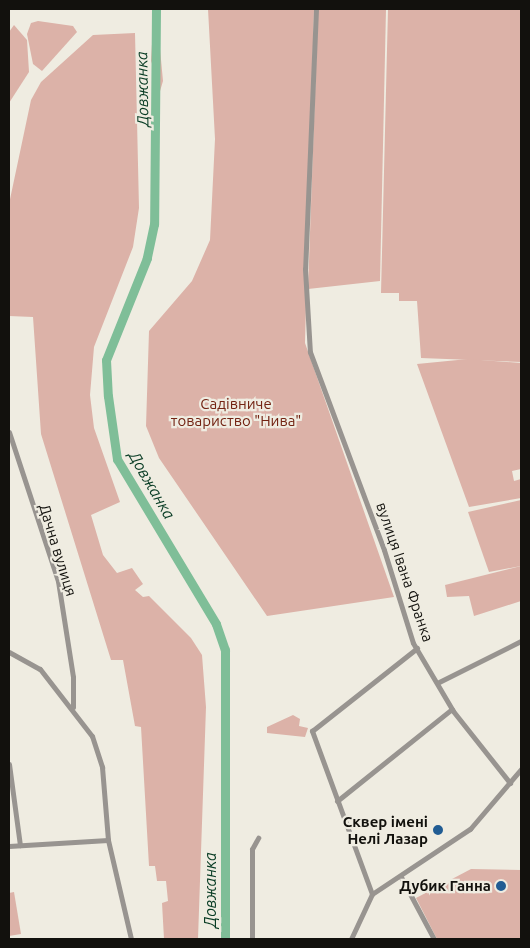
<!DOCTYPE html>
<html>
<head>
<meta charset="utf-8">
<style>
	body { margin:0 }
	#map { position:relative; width:530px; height:948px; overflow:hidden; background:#efece1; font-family:Ubuntu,sans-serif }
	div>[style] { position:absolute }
	.green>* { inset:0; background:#dcb2a8 }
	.river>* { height:9px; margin:-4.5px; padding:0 4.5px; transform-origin:4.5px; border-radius:4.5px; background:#7fbe98 }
	.minor>* { height:5px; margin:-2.5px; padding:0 2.5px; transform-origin:2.5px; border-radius:2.5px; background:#989490 }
	.dots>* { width:14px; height:14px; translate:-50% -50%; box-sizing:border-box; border:2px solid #efece1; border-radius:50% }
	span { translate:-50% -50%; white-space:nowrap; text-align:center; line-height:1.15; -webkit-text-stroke:4.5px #efece1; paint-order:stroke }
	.park-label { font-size:15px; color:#732413 }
	.street-label { font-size:15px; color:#12110d }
	.poi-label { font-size:15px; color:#12110d; font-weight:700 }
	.right { translate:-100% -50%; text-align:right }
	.water-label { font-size:16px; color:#073b23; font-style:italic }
	.frame { position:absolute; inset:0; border:10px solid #12110d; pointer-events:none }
</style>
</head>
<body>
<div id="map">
	<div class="green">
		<i style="clip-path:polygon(208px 9px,314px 9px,305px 343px,394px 597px,267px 616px,159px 458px,146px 426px,149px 331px,192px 281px,210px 240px,215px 139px)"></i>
		<i style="clip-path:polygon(318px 9px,386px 9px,380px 281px,308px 289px)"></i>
		<i style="clip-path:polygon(388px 9px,521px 9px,521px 362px,421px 358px,417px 301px,399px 301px,399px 293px,381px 293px)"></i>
		<i style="clip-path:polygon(38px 21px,73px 26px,77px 32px,42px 71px,33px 64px,27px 34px,31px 23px)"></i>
		<i style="clip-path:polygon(14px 25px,27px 40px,29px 72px,9px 103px,9px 32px)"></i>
		<i style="clip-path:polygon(135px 33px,139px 208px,133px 247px,94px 347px,90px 395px,94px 428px,120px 502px,91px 515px,103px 555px,117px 573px,132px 568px,143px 584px,135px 590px,143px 597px,149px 596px,191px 638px,202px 655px,206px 707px,198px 939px,164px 939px,162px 903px,168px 901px,166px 881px,157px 881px,155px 866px,149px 866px,141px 727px,135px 726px,123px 660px,111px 660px,41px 434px,33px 317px,9px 316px,9px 204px,31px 100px,41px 82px,93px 35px)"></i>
		<i style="clip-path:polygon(152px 44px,160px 49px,163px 81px,158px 98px,152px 82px,156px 74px,151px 61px)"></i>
		<i style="clip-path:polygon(468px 359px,521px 363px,521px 469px,512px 471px,514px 481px,521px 479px,521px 498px,469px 507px,417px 364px)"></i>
		<i style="clip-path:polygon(521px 500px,521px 566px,489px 572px,468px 512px)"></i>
		<i style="clip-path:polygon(521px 566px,521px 601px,474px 616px,469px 596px,447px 597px,445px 585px)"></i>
		<i style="clip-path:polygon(293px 715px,300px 719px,299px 726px,308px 728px,305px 737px,267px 733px,267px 727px)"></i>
		<i style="clip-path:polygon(471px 869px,521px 870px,521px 939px,437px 939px,416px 898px)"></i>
		<i style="clip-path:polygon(14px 892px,21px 934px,9px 936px,9px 893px)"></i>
	</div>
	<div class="river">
		<i style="left:156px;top:9px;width:215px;rotate:90.5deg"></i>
		<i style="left:154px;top:224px;width:35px;rotate:102deg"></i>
		<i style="left:147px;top:258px;width:110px;rotate:111.9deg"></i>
		<i style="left:106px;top:360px;width:36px;rotate:87deg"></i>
		<i style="left:108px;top:396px;width:64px;rotate:81.9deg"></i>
		<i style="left:117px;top:459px;width:192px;rotate:59deg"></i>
		<i style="left:216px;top:624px;width:28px;rotate:71deg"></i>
		<i style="left:225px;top:650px;width:289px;rotate:90deg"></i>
	</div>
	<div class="minor">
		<i style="left:316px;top:9px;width:260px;rotate:92.4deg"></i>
		<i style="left:305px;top:269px;width:83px;rotate:86.6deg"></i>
		<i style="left:310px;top:352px;width:211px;rotate:69.5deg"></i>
		<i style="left:384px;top:550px;width:97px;rotate:72.7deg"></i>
		<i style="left:413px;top:643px;width:79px;rotate:59.5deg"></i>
		<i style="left:453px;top:711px;width:92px;rotate:51.6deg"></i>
		<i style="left:9px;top:432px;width:157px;rotate:71.8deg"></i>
		<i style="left:58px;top:581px;width:97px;rotate:81.1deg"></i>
		<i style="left:73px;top:677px;width:30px;rotate:90deg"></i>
		<i style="left:9px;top:652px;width:35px;rotate:29deg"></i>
		<i style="left:40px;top:669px;width:85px;rotate:52.2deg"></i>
		<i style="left:92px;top:736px;width:33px;rotate:72deg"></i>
		<i style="left:102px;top:767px;width:73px;rotate:85.3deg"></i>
		<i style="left:108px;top:840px;width:102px;rotate:76.9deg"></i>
		<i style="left:439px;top:682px;width:92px;rotate:-26.6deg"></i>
		<i style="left:9px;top:764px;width:82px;rotate:82.3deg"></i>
		<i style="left:337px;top:801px;width:147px;rotate:-38.7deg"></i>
		<i style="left:9px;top:846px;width:99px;rotate:-3.5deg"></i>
		<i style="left:401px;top:877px;width:70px;rotate:62deg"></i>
		<i style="left:372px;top:894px;width:174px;rotate:-110.2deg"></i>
		<i style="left:312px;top:731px;width:134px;rotate:-38.3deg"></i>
		<i style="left:252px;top:939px;width:90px;rotate:-90deg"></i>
		<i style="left:252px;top:849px;width:13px;rotate:-61deg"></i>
		<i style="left:351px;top:939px;width:50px;rotate:-65deg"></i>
		<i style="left:372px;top:894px;width:118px;rotate:-33.6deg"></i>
		<i style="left:470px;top:829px;width:79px;rotate:-49.6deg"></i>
	</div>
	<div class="dots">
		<i style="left:438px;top:830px;background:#215c93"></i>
		<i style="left:501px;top:886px;background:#215c93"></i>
	</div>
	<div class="park-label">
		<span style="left:236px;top:412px">Садівниче<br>товариство "Нива"</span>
	</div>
	<div class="street-label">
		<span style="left:58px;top:550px;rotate:73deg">Дачна вулиця</span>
		<span style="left:405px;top:572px;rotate:71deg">вулиця Івана Франка</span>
	</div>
	<div class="poi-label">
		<span class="right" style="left:428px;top:830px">Сквер імені<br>Нелі Лазар</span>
		<span class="right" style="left:491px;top:886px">Дубик Ганна</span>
	</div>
	<div class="water-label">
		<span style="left:142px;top:89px;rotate:-91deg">Довжанка</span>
		<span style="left:152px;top:485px;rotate:60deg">Довжанка</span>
		<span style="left:210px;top:890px;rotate:-90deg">Довжанка</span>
	</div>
	<div class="frame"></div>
</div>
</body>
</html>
